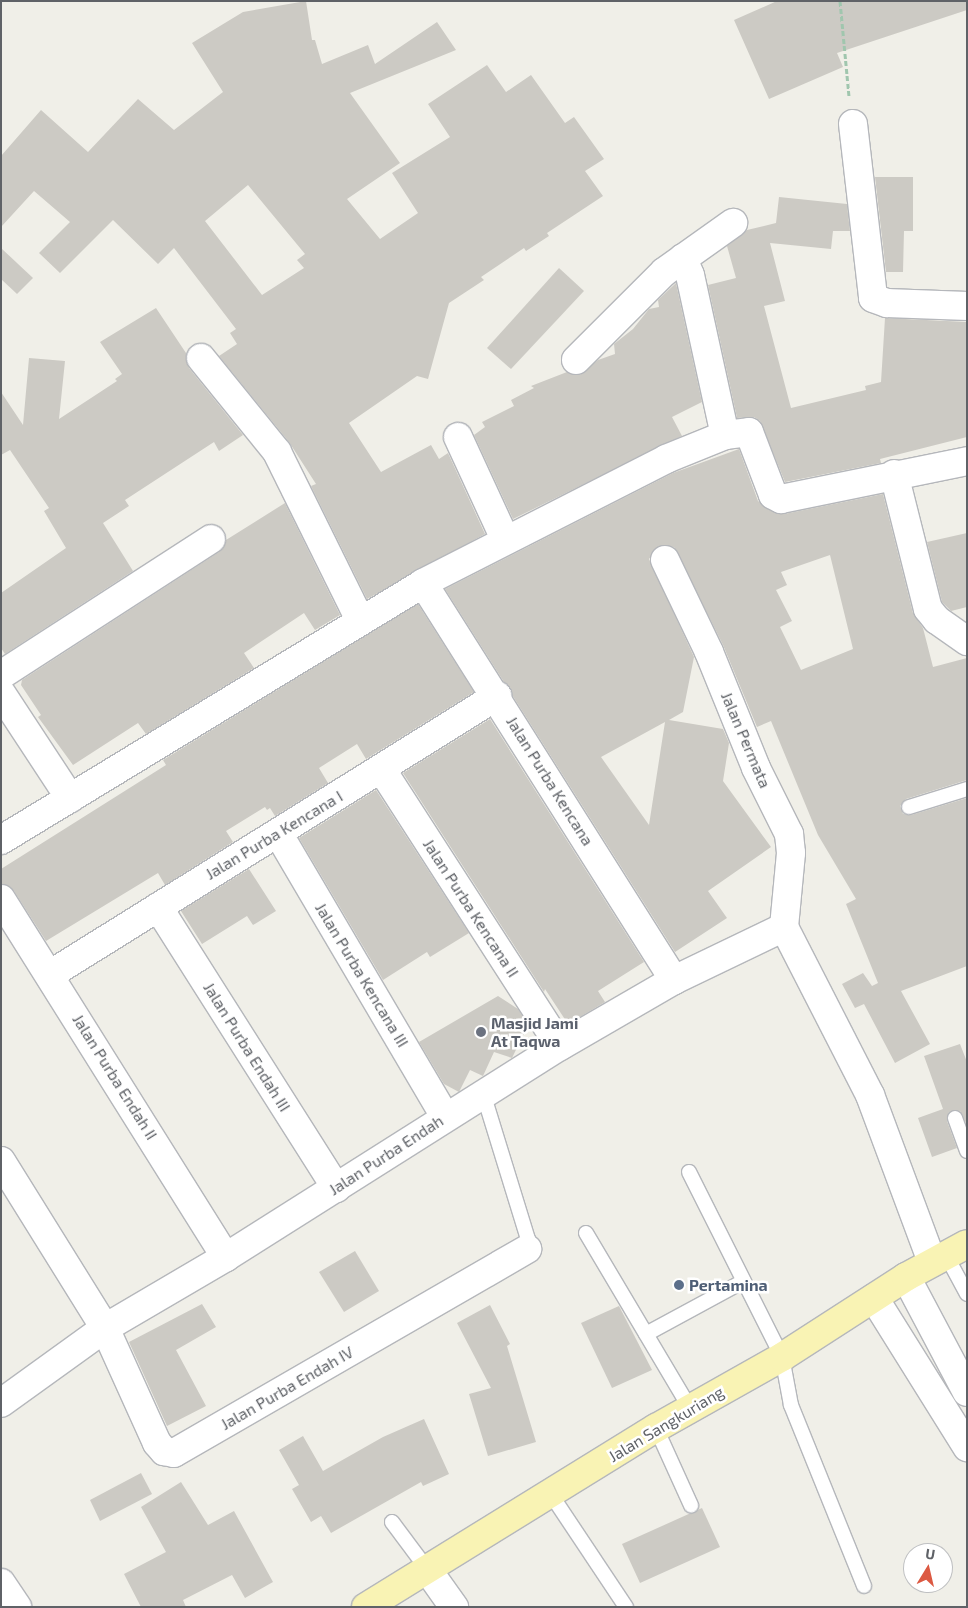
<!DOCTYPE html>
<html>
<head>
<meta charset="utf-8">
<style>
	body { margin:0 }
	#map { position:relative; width:968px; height:1608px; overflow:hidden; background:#f0efe8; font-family:"Exo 2",sans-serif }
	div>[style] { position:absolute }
	.building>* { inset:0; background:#cccac4 }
	.path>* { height:3px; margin-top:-1.5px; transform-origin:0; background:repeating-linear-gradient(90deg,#a0c6ae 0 5px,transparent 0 7.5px) }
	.roads { filter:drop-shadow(1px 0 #b5b7bb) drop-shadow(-1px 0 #b5b7bb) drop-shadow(0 1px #b5b7bb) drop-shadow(0 -1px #b5b7bb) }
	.lane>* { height:14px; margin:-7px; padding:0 7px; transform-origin:7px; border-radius:7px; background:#fff }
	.street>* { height:28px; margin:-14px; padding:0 14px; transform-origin:14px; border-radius:14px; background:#fff }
	.primary>* { height:28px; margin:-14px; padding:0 14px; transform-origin:14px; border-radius:14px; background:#f9f3b4 }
	.dots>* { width:14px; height:14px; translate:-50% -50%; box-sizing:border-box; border:2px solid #fff; border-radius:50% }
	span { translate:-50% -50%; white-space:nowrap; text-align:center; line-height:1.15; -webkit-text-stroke:5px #fff; paint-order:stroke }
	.street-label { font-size:16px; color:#5f6267 }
	.worship-label { font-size:16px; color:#5b616d; font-weight:700 }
	.left { translate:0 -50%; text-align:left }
	.service-label { font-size:16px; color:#4e5e75; font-weight:700 }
	.frame { position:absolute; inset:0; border:2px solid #5f6267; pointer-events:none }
	.north { position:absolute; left:903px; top:1543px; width:50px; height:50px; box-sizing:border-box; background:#fff; border:1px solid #bfc0c2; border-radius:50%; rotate:9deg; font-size:14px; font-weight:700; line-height:20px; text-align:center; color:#5f6267 }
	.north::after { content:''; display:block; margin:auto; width:18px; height:22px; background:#dc5942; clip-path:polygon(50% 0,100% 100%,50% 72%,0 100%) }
</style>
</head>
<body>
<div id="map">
	<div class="building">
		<i style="clip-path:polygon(evenodd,306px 1px,312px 40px,315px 40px,322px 64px,368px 45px,375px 64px,437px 22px,456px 50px,350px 93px,400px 163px,347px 199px,380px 239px,418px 213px,392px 173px,450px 137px,428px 104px,487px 65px,506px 92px,531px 75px,565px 123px,574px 117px,604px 159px,585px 171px,603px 196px,547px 233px,549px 236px,526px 251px,524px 248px,481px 277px,484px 280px,449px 303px,428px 379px,417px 376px,349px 423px,381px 472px,431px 445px,439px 459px,448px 453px,485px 534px,367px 599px,311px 486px,316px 484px,289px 442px,219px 356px,237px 344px,230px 333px,236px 329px,174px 248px,158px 264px,113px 220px,60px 273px,39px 253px,70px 222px,34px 191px,1px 227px,1px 156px,41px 110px,88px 152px,138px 99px,174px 130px,223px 92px,192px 43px,243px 12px,306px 1px,248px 185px,305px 254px,297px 260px,304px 268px,262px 295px,205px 221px,248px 185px)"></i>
		<i style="clip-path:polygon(777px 1px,967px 1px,967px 10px,837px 53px,843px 67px,769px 99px,734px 20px)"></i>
		<i style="clip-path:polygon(875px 177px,913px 177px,913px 231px,904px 231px,903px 272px,886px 272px)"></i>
		<i style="clip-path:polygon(779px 197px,847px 204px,850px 231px,833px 231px,831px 249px,770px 243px,785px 301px,764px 306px,791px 408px,866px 390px,865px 386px,881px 382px,885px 318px,967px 322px,967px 437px,880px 459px,881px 463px,785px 482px,760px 421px,754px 417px,737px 418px,708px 285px,736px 278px,727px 246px,747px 230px,776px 223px)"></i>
		<i style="clip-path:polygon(1px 248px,33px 278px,17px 294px,1px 279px)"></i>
		<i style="clip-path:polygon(559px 268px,584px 291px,511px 369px,487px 348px)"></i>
		<i style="clip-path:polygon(676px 283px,702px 402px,672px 417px,682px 436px,513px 519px,474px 435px,485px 427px,482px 422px,514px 406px,511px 400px,534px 388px,531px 386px,567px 372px,580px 375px,598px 360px,615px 354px,614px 344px,633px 329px,649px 309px,659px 307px,658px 300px)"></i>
		<i style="clip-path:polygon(156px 308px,186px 353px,189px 368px,243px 435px,219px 451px,214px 442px,125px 500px,129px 506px,103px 523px,133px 571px,5px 654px,1px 648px,1px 593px,66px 548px,44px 511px,49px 508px,10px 450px,1px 455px,1px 392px,23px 425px,29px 358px,65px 361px,59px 419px,117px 381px,115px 379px,122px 374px,100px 342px)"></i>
		<i style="clip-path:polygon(evenodd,739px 449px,758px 501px,775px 513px,784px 514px,883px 494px,913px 613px,923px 628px,933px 667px,967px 658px,967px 780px,906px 799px,900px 806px,903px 814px,911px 815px,967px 798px,967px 966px,901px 991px,930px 1044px,895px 1063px,864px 1004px,855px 1008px,842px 984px,863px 973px,872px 986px,878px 983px,846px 904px,856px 899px,818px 835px,771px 721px,757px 727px,723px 645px,674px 547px,659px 546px,649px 559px,694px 657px,683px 712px,669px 720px,723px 729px,729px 743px,723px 781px,771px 847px,708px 891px,727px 918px,675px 952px,445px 589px,673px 473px,739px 449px,830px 555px,853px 649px,801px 670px,780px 627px,792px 621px,776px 590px,787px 585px,781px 572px,830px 555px,739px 449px,665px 722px,649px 825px,601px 757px,665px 722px)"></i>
		<i style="clip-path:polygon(285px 503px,340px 615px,315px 630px,304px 613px,244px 653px,254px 668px,146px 734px,138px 723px,73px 765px,38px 717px,41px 715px,21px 685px,22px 680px,219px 552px,226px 540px)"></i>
		<i style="clip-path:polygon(967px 533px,967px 607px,951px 611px,942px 602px,927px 542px)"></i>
		<i style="clip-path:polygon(418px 604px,474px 692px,366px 759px,357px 744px,319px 768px,328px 783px,275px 816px,270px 808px,267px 810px,265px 807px,226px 831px,233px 842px,165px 885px,158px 873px,46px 941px,14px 891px,1px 884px,1px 869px,166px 765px,163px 760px)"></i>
		<i style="clip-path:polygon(490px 719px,644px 962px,598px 991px,605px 1002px,568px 1024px,545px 989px,544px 992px,403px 773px)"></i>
		<i style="clip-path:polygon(376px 790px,469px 933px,430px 957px,427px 952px,383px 980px,299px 838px)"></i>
		<i style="clip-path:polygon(249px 869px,276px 911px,253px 925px,247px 916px,202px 944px,181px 911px)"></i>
		<i style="clip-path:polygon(498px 996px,518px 1009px,528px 1025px,512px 1058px,494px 1052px,483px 1076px,470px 1070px,459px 1092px,444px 1084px,419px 1042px)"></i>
		<i style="clip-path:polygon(960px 1044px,967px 1062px,967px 1125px,960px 1111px,949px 1112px,947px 1121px,957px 1148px,932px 1157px,918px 1118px,943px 1109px,924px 1056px)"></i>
		<i style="clip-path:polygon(355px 1251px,379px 1291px,344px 1312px,319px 1272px)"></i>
		<i style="clip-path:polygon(202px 1304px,216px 1327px,176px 1350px,206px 1406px,167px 1426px,129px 1342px)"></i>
		<i style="clip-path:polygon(490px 1305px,510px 1344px,507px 1346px,536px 1442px,488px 1456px,469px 1394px,491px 1388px,457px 1323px)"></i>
		<i style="clip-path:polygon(619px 1306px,652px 1370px,612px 1388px,581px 1323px)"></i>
		<i style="clip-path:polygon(424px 1419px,449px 1474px,423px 1486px,421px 1482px,331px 1533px,321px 1516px,311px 1522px,292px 1489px,299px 1485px,279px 1450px,303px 1436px,323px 1471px,383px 1437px)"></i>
		<i style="clip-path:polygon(141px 1473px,152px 1494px,100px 1521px,90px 1500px)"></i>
		<i style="clip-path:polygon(181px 1482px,208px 1525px,234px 1511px,273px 1582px,245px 1598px,232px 1575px,183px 1600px,186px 1607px,141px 1607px,124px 1574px,166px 1552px,141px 1507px)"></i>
		<i style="clip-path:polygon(702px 1508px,720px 1547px,640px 1583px,622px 1544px)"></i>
	</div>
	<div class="path">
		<i style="left:840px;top:1px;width:96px;rotate:84.6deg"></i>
	</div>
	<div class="roads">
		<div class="lane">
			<i style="left:909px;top:807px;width:61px;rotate:-17.2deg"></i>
			<i style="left:483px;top:1093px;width:153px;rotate:72.9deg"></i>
			<i style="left:528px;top:1239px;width:10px;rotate:96deg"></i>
			<i style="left:955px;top:1118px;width:35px;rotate:70deg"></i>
			<i style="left:689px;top:1172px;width:207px;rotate:63.3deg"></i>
			<i style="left:782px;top:1357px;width:49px;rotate:79.4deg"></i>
			<i style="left:791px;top:1405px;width:195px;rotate:68deg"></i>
			<i style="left:586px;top:1233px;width:204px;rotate:59.3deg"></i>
			<i style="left:946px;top:1255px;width:44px;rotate:61.7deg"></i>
			<i style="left:646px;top:1334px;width:111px;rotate:-28.4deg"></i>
			<i style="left:656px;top:1428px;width:85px;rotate:65.6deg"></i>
			<i style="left:550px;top:1493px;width:137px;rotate:56.3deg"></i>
			<i style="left:392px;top:1522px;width:59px;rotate:53.3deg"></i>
		</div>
		<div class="street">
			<i style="left:853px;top:124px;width:175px;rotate:83.4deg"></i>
			<i style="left:873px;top:298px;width:15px;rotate:20deg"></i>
			<i style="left:887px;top:303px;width:80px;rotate:2.1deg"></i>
			<i style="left:683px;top:258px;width:18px;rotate:68deg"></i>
			<i style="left:690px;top:275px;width:164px;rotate:77.7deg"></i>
			<i style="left:201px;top:358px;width:121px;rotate:51deg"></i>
			<i style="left:277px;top:452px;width:187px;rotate:63.7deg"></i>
			<i style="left:576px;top:360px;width:124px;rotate:-45deg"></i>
			<i style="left:664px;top:272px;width:85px;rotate:-35.4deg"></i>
			<i style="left:458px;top:437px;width:112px;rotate:65.3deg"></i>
			<i style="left:894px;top:474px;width:139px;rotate:75.9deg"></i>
			<i style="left:928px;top:609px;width:14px;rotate:51deg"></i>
			<i style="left:937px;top:620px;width:37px;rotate:35deg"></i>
			<i style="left:665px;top:560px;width:102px;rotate:64.4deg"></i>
			<i style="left:709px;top:652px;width:125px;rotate:67.9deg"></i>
			<i style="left:756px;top:768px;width:74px;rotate:63.4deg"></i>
			<i style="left:789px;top:834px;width:19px;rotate:84deg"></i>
			<i style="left:791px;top:853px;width:74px;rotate:95.4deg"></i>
			<i style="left:423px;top:583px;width:470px;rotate:57.7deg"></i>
			<i style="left:1px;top:675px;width:250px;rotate:-32.9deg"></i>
			<i style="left:1px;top:693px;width:126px;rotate:56.7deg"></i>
			<i style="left:382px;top:770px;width:328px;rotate:57.2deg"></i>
			<i style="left:278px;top:833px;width:329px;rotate:59.5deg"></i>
			<i style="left:1px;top:840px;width:494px;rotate:-31.3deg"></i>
			<i style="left:423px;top:583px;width:273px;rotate:-27deg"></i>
			<i style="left:666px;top:459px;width:64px;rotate:-22.1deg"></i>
			<i style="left:725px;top:435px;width:24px;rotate:-7deg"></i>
			<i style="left:749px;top:432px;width:67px;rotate:69.1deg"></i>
			<i style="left:773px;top:495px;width:9px;rotate:27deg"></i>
			<i style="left:781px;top:499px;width:190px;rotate:-11.5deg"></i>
			<i style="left:1px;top:899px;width:423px;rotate:57.9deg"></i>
			<i style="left:158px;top:907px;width:333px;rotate:57.6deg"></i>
			<i style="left:784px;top:927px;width:189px;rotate:62.9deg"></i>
			<i style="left:870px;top:1095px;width:178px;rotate:69.6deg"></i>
			<i style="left:51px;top:974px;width:526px;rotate:-31.94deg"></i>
			<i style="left:1px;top:1161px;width:197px;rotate:58.1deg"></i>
			<i style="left:105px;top:1328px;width:126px;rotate:65.7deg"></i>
			<i style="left:157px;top:1443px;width:11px;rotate:49deg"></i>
			<i style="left:164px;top:1451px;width:10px;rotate:11deg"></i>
			<i style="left:174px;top:1453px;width:408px;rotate:-30deg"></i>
			<i style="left:906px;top:1277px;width:130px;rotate:62.1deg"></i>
			<i style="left:874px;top:1298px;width:176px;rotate:58deg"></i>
			<i style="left:1px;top:1403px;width:128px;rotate:-35.8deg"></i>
			<i style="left:105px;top:1328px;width:140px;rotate:-30.4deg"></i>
			<i style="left:226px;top:1257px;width:395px;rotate:-32.3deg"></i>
			<i style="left:560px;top:1046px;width:132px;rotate:-30.1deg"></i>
			<i style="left:674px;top:980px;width:122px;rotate:-25.7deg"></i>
			<i style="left:427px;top:1569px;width:47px;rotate:54.6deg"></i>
			<i style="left:1px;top:1583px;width:29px;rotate:56deg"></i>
		</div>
		<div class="primary">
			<i style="left:366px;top:1607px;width:341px;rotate:-31.7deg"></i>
			<i style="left:656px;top:1428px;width:145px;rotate:-29.4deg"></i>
			<i style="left:782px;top:1357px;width:148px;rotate:-32.8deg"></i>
			<i style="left:906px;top:1277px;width:69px;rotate:-28.4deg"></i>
		</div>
	</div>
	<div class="dots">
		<i style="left:481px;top:1032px;background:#6b7280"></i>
		<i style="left:679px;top:1285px;background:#5c6f8a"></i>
	</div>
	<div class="street-label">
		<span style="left:746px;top:740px;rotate:67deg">Jalan Permata</span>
		<span style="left:550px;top:781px;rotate:58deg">Jalan Purba Kencana</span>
		<span style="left:274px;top:835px;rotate:-31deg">Jalan Purba Kencana I</span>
		<span style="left:471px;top:908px;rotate:57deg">Jalan Purba Kencana II</span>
		<span style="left:362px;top:975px;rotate:59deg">Jalan Purba Kencana III</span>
		<span style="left:247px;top:1047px;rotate:58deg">Jalan Purba Endah III</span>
		<span style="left:115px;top:1077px;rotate:58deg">Jalan Purba Endah II</span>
		<span style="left:386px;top:1155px;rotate:-33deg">Jalan Purba Endah</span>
		<span style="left:287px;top:1388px;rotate:-30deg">Jalan Purba Endah IV</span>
		<span style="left:666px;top:1424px;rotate:-31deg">Jalan Sangkuriang</span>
	</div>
	<div class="worship-label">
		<span class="left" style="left:491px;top:1032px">Masjid Jami<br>At Taqwa</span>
	</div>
	<div class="service-label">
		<span class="left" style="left:689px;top:1285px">Pertamina</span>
	</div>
	<div class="frame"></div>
	<div class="north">U</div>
</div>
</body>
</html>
